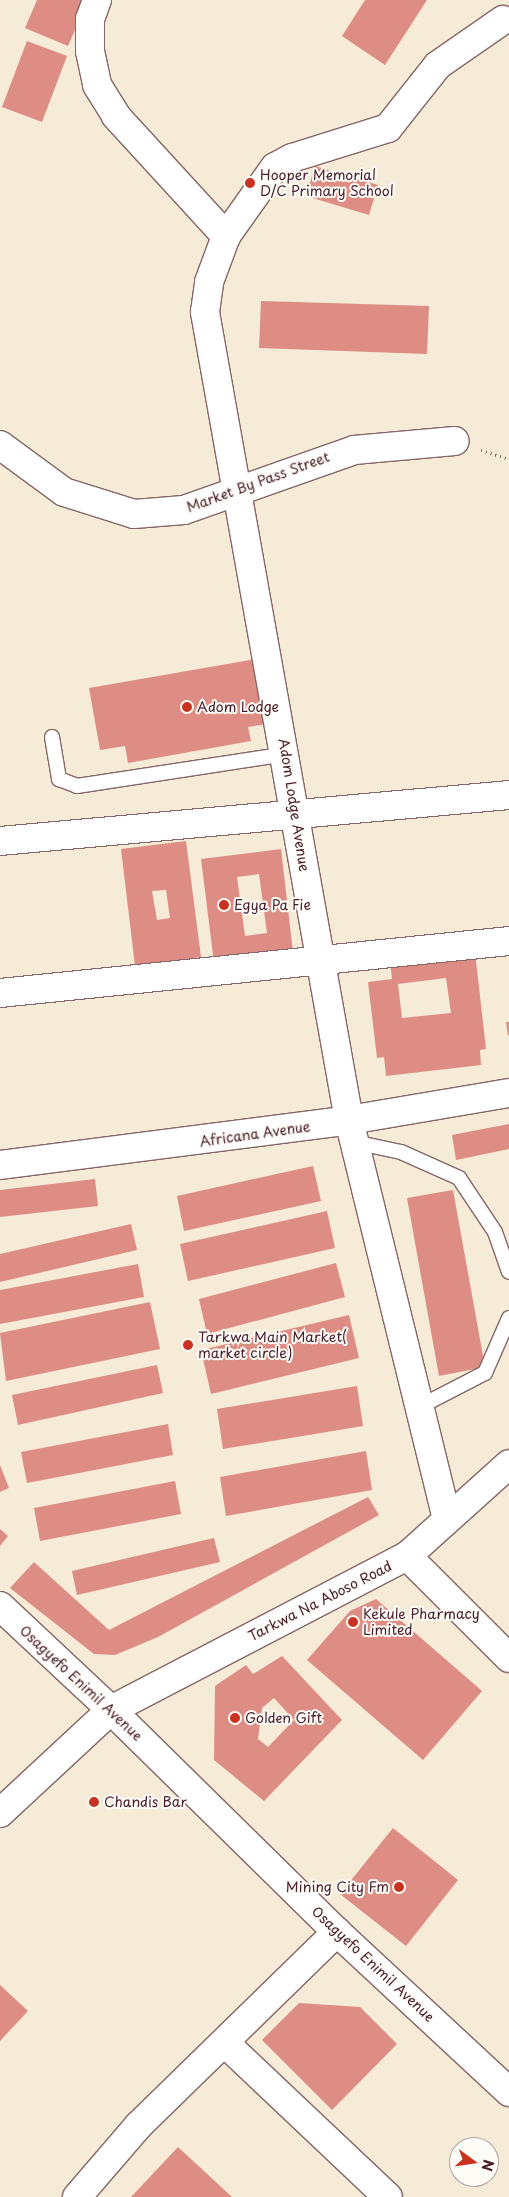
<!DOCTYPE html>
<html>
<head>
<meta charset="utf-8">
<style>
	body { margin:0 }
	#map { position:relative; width:509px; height:2197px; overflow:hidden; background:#f5ebd6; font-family:"Playpen Sans",sans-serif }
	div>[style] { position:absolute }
	.building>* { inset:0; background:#dd8d84 }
	.path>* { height:3px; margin-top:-1.5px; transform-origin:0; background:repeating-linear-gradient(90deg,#866667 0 1px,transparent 0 5px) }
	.roads { filter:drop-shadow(1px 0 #866667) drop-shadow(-1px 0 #866667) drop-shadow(0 1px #866667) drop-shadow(0 -1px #866667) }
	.lane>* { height:14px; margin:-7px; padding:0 7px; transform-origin:7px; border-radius:7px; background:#fff }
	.street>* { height:28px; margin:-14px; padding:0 14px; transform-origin:14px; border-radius:14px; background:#fff }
	.secondary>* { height:28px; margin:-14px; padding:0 14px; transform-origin:14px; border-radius:14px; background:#fff }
	.dots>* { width:14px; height:14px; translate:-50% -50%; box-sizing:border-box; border:2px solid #fdfcf7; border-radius:50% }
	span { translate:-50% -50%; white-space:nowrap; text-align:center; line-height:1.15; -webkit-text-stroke:4px #fdfcf7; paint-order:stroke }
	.poi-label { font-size:14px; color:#4a1f2b }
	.left { translate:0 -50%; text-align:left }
	.right { translate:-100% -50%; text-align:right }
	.street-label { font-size:14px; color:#4a1f2b }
	.north { position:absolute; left:449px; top:2137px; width:50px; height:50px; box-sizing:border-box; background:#fdfcf7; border:1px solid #b5a4a5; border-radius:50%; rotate:104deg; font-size:14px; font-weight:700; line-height:20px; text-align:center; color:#4a1f2b }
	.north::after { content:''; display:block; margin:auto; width:18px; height:22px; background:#c8321e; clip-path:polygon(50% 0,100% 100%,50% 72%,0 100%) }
</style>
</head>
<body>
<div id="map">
	<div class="building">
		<i style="clip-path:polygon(37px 0,88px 0,68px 46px,25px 28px)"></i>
		<i style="clip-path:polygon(365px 0,427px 0,385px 65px,342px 36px)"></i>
		<i style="clip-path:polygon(27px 41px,67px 56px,42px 122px,2px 107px)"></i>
		<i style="clip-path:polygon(315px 166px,378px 185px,369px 215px,306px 196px)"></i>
		<i style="clip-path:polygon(261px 301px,429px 306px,427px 354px,259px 348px)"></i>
		<i style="clip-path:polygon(262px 658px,274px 723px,248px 727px,251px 741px,128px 763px,125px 746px,100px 750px,89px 688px)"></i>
		<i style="clip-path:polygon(evenodd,186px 841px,201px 957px,135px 966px,121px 849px,186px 841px,166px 890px,170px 918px,157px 920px,152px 891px,166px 890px)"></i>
		<i style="clip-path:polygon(evenodd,281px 849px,293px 952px,214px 963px,201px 859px,281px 849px,259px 874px,267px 933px,245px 936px,237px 877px,259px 874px)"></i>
		<i style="clip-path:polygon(evenodd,475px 952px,486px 1049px,480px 1050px,481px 1065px,386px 1076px,384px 1057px,377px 1058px,368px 982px,392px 979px,390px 962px,475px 952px,446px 978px,451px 1013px,402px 1018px,398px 984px,446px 978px)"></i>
		<i style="clip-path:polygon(506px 1022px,509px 1022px,509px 1035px,508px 1036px)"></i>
		<i style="clip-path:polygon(509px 1124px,509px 1149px,456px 1160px,452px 1135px)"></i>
		<i style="clip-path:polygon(313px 1166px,321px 1201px,184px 1231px,177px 1196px)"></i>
		<i style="clip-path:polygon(95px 1179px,98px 1206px,0 1217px,0 1190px)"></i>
		<i style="clip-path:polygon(453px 1190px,485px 1367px,439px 1376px,407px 1198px)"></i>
		<i style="clip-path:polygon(327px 1211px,335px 1248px,188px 1281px,180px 1244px)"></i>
		<i style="clip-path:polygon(131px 1224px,137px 1250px,0 1282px,0 1254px)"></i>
		<i style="clip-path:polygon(336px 1263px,345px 1297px,207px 1334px,199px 1299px)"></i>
		<i style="clip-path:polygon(138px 1264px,144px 1297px,0 1324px,0 1290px)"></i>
		<i style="clip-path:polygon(150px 1302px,160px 1349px,6px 1381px,0 1333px)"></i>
		<i style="clip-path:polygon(349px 1315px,359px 1358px,211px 1394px,201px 1350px)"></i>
		<i style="clip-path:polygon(157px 1365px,163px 1393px,18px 1425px,12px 1395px)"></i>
		<i style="clip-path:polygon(357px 1386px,363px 1426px,223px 1449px,217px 1409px)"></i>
		<i style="clip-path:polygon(168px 1424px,173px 1455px,27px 1483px,21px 1452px)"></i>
		<i style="clip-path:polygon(366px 1451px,372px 1490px,226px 1516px,220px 1477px)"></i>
		<i style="clip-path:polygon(0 1465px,9px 1488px,0 1492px)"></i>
		<i style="clip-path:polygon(175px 1481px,181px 1514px,40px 1541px,34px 1508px)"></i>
		<i style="clip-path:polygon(368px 1497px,379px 1515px,158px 1637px,115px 1655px,94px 1654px,10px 1588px,34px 1562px,109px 1630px)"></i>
		<i style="clip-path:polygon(0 1529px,8px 1536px,0 1546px)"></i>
		<i style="clip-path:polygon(214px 1538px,220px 1562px,77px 1595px,72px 1571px)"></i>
		<i style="clip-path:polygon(376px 1599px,482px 1691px,423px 1760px,307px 1660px,350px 1611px)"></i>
		<i style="clip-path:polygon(evenodd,282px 1656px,342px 1720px,264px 1801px,214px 1760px,215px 1686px,246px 1665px,253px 1674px,282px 1656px,274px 1698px,294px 1720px,268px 1747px,258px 1739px,262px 1708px,274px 1698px)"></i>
		<i style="clip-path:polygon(393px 1828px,458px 1880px,406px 1946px,340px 1894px)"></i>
		<i style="clip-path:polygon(0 1985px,28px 2011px,0 2041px)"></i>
		<i style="clip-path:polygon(299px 2003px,360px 2007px,397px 2044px,332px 2110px,262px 2040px)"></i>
		<i style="clip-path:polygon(178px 2147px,232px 2197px,131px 2197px)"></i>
	</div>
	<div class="path">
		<i style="left:481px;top:450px;width:29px;rotate:18deg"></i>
	</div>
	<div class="roads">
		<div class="lane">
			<i style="left:52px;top:737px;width:43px;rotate:80.5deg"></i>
			<i style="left:59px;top:779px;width:19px;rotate:21deg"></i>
			<i style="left:77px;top:786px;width:211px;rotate:-8.7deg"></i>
			<i style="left:354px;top:1142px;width:48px;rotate:12deg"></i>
			<i style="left:401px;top:1152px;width:64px;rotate:24.1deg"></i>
			<i style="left:459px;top:1178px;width:65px;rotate:56.3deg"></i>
			<i style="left:495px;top:1232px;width:42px;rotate:70.7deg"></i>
			<i style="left:419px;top:1407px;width:74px;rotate:-27.3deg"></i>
			<i style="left:485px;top:1373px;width:60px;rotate:-66.4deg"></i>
		</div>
		<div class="street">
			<i style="left:97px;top:0;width:20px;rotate:110deg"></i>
			<i style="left:90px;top:19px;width:32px;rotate:90deg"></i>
			<i style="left:90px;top:51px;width:35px;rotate:78deg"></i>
			<i style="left:97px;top:85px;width:36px;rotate:58deg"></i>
			<i style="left:116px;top:116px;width:163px;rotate:47.5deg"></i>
			<i style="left:0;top:445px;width:79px;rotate:36.3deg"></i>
			<i style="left:64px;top:492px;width:73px;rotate:17.4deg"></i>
			<i style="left:134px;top:514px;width:50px;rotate:-4.6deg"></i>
			<i style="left:184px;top:510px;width:180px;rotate:-19.4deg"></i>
			<i style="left:354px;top:450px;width:101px;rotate:-5.1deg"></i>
			<i style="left:0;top:841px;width:511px;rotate:-5.16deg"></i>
			<i style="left:0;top:993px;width:512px;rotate:-5.83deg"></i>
			<i style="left:0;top:1165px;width:352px;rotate:-7.3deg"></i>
			<i style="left:349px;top:1120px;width:162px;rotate:-9.6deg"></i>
			<i style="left:447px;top:1519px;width:411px;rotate:-103.8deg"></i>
			<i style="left:349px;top:1120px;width:821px;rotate:-100.11deg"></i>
			<i style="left:205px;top:312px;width:30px;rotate:-82deg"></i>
			<i style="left:209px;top:282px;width:49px;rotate:-69.7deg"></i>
			<i style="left:226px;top:236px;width:85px;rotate:-54.6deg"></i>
			<i style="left:275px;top:167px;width:19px;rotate:-28deg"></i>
			<i style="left:292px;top:158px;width:101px;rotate:-17.4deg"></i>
			<i style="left:388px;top:128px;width:80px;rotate:-51.6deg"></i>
			<i style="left:438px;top:65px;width:79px;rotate:-34.7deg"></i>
			<i style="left:407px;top:1556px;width:144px;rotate:45deg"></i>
			<i style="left:0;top:1606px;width:152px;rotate:43.1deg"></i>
			<i style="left:111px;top:1710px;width:334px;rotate:-27.5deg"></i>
			<i style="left:407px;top:1556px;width:137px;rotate:-42deg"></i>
			<i style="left:225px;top:2043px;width:224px;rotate:43.4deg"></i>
			<i style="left:77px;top:2197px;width:94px;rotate:-49.3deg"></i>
			<i style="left:138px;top:2126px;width:278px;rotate:-44.3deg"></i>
		</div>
		<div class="secondary">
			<i style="left:0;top:1813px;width:151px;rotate:-42.9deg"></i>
			<i style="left:111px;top:1710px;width:317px;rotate:44.5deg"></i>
			<i style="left:337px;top:1932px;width:235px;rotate:42.9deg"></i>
		</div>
	</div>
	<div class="dots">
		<i style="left:250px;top:183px;background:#c8321e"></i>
		<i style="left:187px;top:707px;background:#c8321e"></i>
		<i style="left:224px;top:905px;background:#c8321e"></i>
		<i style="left:188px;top:1345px;background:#c8321e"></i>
		<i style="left:353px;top:1622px;background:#c8321e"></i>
		<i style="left:235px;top:1718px;background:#c8321e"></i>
		<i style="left:94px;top:1802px;background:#c8321e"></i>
		<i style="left:399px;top:1887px;background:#c8321e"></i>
	</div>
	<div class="poi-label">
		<span class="left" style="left:260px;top:183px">Hooper Memorial<br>D/C Primary School</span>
		<span class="left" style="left:197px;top:707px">Adom Lodge</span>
		<span class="left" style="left:234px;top:905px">Egya Pa Fie</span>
		<span class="left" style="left:198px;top:1345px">Tarkwa Main Market(<br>market circle)</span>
		<span class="left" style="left:363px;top:1622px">Kekule Pharmacy<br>Limited</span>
		<span class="left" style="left:245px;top:1718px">Golden Gift</span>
		<span class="left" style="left:104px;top:1802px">Chandis Bar</span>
		<span class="right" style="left:389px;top:1887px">Mining City Fm</span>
	</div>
	<div class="street-label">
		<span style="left:258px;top:482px;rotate:-20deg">Market By Pass Street</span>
		<span style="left:294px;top:805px;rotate:81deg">Adom Lodge Avenue</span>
		<span style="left:255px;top:1134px;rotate:-8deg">Africana Avenue</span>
		<span style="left:320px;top:1601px;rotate:-27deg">Tarkwa Na Aboso Road</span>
		<span style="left:81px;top:1683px;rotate:43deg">Osagyefo Enimil Avenue</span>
		<span style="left:373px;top:1964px;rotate:43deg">Osagyefo Enimil Avenue</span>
	</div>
	<div class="north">N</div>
</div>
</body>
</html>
